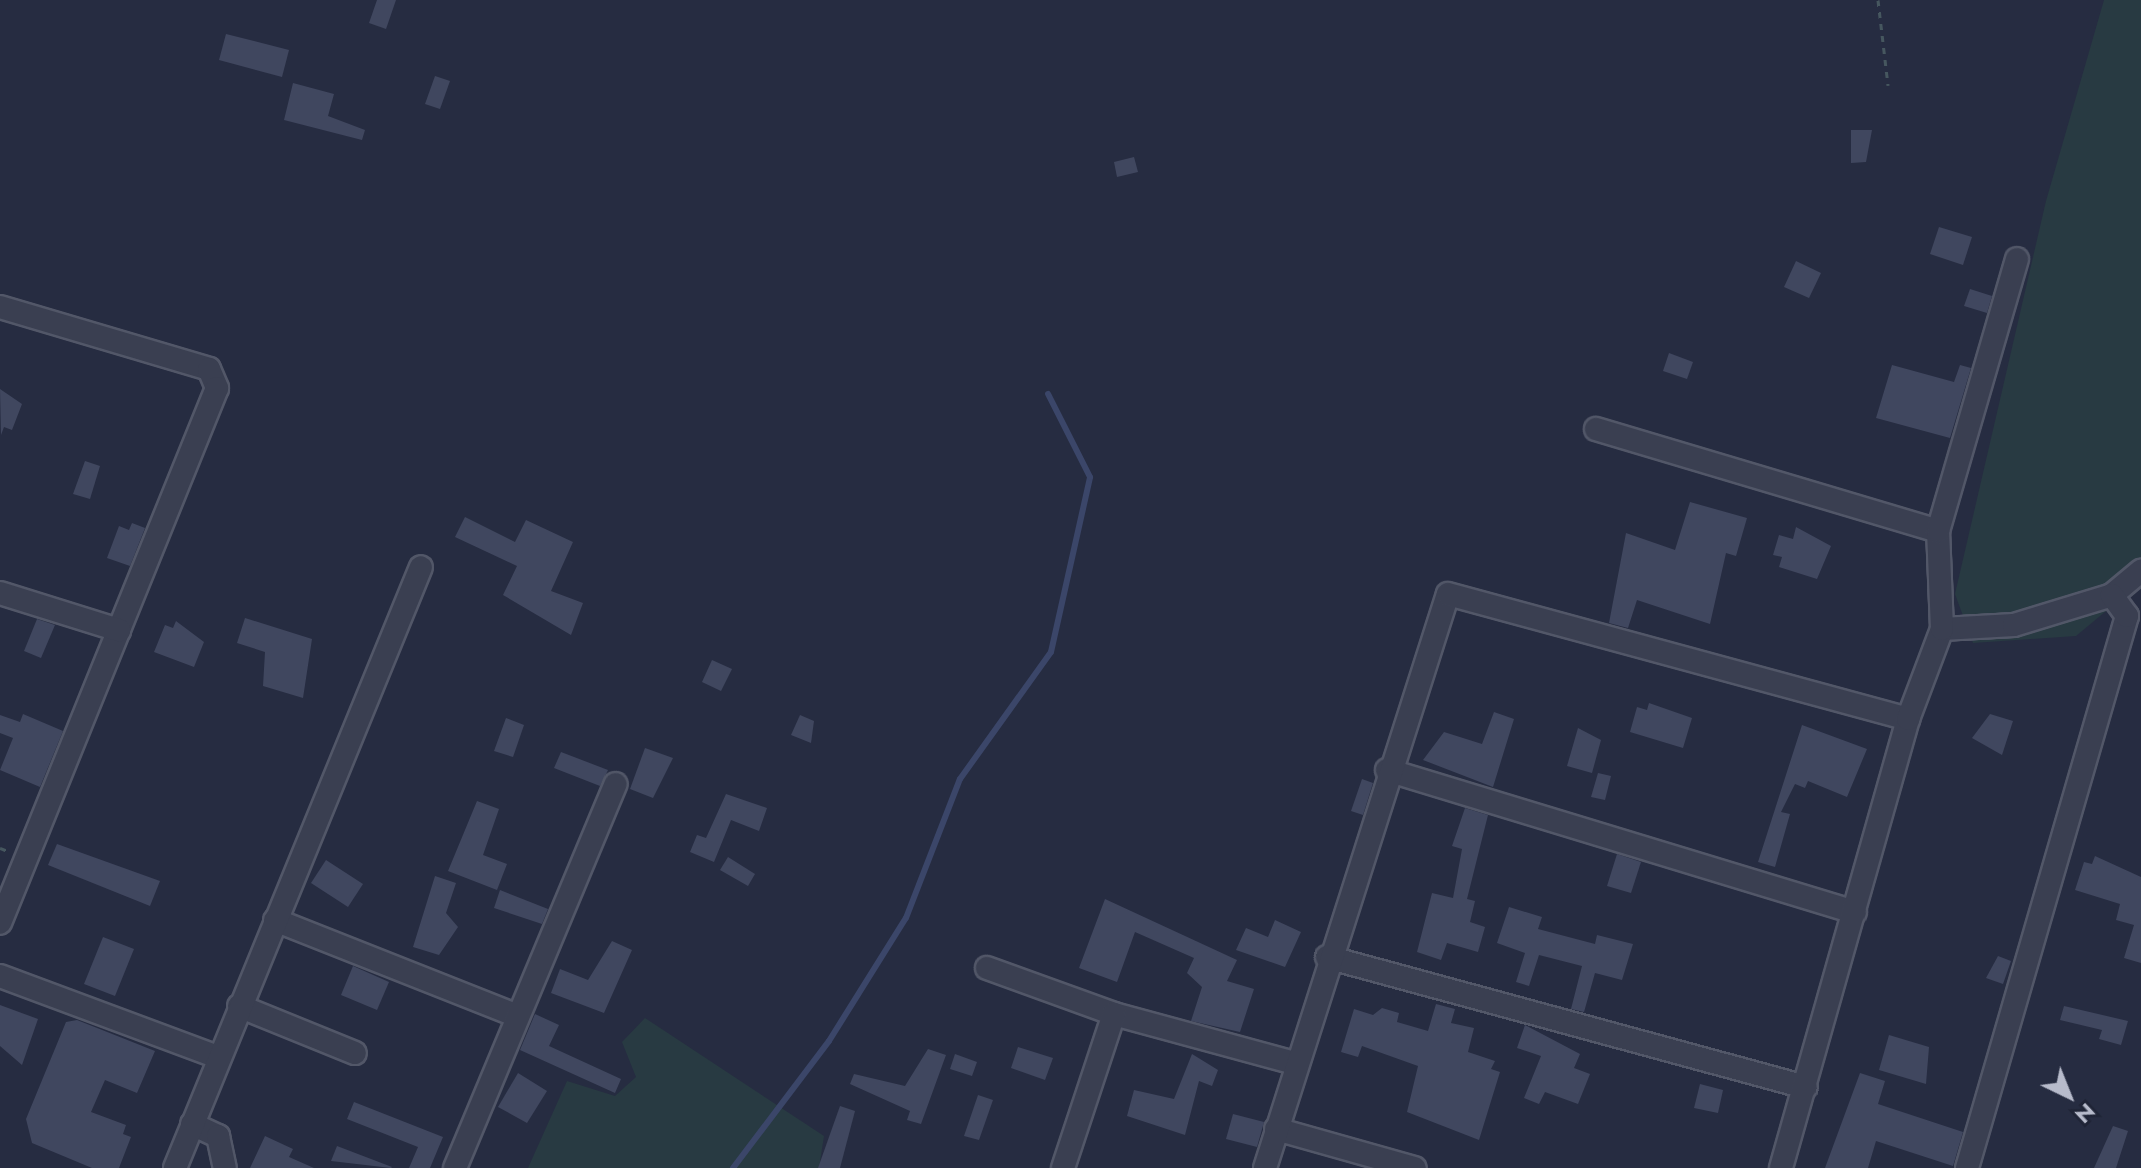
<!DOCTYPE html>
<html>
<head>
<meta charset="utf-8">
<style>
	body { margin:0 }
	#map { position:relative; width:2141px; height:1168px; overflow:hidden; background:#262c41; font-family:Jost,sans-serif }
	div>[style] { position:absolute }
	.green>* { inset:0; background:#283a42 }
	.stream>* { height:6px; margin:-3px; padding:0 3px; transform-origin:3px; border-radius:3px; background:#3b4669 }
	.building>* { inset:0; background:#40475f }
	.path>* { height:3px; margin-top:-1.5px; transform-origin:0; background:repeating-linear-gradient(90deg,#46575f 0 6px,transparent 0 12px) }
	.roads { filter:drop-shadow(2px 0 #525768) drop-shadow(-2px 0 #525768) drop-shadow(0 2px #525768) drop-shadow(0 -2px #525768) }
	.minor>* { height:22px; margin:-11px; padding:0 11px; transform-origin:11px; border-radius:11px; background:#3a3f51 }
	span { translate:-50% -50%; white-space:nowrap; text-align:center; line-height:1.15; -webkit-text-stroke:6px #1f2436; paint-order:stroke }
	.north { position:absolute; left:2029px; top:1056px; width:80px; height:80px; -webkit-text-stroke:6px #1f2436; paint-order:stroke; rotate:137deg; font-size:22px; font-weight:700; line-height:32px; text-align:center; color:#b7bbcb }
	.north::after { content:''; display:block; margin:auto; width:28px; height:36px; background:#b7bbcb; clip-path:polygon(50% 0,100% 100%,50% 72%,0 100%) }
</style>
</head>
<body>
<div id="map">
	<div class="green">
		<i style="clip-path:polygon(2104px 0,2141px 0,2141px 582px,2076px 636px,1973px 643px,1955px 594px,2046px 201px)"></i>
		<i style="clip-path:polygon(645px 1018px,824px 1136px,819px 1168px,528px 1168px,567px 1081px,615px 1096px,636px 1077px,622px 1042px)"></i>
	</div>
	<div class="stream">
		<i style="left:733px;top:1168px;width:159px;rotate:-52.9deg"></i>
		<i style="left:829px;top:1041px;width:145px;rotate:-58deg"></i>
		<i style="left:906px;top:918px;width:149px;rotate:-68.8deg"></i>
		<i style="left:960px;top:779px;width:156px;rotate:-54.4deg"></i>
		<i style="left:1051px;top:652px;width:179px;rotate:-77.4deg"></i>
		<i style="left:1090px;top:477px;width:93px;rotate:-116.8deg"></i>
	</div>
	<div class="building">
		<i style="clip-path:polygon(377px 0,396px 0,386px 29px,369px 23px)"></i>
		<i style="clip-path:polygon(226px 34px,289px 50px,282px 77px,219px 60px)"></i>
		<i style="clip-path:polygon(435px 76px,450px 81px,440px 109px,425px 104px)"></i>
		<i style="clip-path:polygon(293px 83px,334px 94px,328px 116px,365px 130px,362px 140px,284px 120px)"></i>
		<i style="clip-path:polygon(1851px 130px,1872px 130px,1866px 162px,1851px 163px)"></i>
		<i style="clip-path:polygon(1134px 157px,1138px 172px,1117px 177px,1114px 162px)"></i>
		<i style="clip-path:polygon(1939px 227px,1972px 237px,1963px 265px,1930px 254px)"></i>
		<i style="clip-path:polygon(1796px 261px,1821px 273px,1809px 298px,1784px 287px)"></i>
		<i style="clip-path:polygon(1970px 289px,1992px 296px,1987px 313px,1964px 306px)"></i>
		<i style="clip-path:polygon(1669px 353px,1693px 362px,1687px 379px,1663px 371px)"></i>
		<i style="clip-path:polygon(1892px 365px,1954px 382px,1960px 365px,1971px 368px,1950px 438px,1876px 418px)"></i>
		<i style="clip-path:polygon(0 389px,22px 404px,12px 430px,4px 427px,1px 435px)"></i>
		<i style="clip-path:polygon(85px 461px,100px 466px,90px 499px,73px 494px)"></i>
		<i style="clip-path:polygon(1690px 502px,1747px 518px,1736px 556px,1726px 553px,1710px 624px,1637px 600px,1628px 628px,1609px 623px,1626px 533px,1675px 550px)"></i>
		<i style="clip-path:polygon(465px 517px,515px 542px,526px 520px,573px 542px,551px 591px,583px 603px,571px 635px,503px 595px,517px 566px,455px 537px)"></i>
		<i style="clip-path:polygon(132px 523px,145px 528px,130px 566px,107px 558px,119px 526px,129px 530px)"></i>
		<i style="clip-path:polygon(1796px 527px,1831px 546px,1817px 579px,1779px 567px,1782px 557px,1773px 555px,1779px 535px,1793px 539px)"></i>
		<i style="clip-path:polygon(245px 618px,312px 639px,303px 698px,263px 686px,265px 652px,237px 643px)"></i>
		<i style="clip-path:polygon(37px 619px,55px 625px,41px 658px,24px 651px)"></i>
		<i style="clip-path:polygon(176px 621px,204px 642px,194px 667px,154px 652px,165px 625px,173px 628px)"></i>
		<i style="clip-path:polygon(712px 660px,732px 669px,721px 691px,702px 682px)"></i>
		<i style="clip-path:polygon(1649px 703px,1692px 718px,1683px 748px,1630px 732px,1637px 707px,1647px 710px)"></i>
		<i style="clip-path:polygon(1494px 712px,1514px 719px,1493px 787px,1423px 760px,1444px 732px,1482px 744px)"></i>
		<i style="clip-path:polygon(23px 714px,63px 731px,40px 787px,0 770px,13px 738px,0 733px,0 715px,20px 722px)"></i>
		<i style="clip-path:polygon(1990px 714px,2013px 721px,2002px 755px,1972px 738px)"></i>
		<i style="clip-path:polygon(800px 715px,814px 721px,811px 743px,791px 735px)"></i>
		<i style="clip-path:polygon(506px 718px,524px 725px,513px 757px,494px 751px)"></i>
		<i style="clip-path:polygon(1802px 725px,1867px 749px,1847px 797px,1808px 781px,1805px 788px,1795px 784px,1781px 812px,1790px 814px,1775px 867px,1758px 862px)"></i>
		<i style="clip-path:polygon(1578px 728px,1601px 740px,1592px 773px,1567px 766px)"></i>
		<i style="clip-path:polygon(645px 748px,673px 758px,653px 798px,630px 789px)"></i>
		<i style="clip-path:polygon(561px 752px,608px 770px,600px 786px,554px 768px)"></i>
		<i style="clip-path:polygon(1598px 773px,1611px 776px,1605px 800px,1591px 797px)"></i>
		<i style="clip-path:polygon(1362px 779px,1373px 783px,1363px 815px,1351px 811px)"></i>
		<i style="clip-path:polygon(726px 794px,767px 808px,759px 831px,731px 820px,714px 862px,690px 852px,697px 835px,706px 838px)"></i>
		<i style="clip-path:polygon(477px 801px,499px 809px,483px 855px,507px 864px,497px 890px,448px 871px)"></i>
		<i style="clip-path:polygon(1465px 808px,1488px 815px,1467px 899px,1475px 901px,1470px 922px,1485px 927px,1478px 952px,1447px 943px,1441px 960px,1417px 952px,1432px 893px,1453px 898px,1462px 849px,1452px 846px)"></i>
		<i style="clip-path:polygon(57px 844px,160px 881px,150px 906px,48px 865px)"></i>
		<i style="clip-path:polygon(1617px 854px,1641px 862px,1631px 893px,1607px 886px)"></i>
		<i style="clip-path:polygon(2095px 856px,2141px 877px,2141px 963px,2124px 958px,2134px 925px,2116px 920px,2120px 904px,2075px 890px,2084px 862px,2092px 864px)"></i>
		<i style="clip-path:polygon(728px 857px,755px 874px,748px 886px,720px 870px)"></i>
		<i style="clip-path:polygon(326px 860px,363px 884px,348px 907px,311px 883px)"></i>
		<i style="clip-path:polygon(435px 876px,456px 883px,446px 913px,458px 927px,439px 955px,413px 947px)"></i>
		<i style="clip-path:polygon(500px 890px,548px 909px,542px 924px,494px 908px)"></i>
		<i style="clip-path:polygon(1105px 899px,1237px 960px,1227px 981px,1254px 989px,1240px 1032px,1191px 1021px,1202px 987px,1187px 973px,1194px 958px,1135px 932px,1117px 982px,1079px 968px)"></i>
		<i style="clip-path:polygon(1509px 907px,1542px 917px,1538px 929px,1595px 944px,1597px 935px,1633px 944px,1622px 980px,1595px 973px,1584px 1012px,1571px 1009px,1582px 966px,1539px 955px,1529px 986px,1516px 982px,1525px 953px,1497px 943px)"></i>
		<i style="clip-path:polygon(1275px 920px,1301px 932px,1285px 967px,1236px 950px,1246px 928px,1268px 937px)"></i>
		<i style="clip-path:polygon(103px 937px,134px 949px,115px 996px,84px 984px)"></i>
		<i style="clip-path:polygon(612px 941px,632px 950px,604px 1013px,551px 993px,560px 969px,588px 980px)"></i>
		<i style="clip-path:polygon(1998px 956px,2011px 961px,2003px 984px,1986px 978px)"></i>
		<i style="clip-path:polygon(353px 966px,389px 982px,377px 1010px,341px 995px)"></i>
		<i style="clip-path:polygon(1436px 1004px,1455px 1009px,1451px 1023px,1474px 1028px,1468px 1052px,1495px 1061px,1491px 1069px,1500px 1072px,1479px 1140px,1407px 1112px,1418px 1066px,1362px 1046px,1358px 1057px,1341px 1052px,1354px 1009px,1373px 1015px,1382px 1008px,1399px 1013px,1397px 1022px,1428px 1031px)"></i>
		<i style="clip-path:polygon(0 1005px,38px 1019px,22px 1065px,0 1046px)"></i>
		<i style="clip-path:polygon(2064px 1006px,2128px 1021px,2121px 1045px,2099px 1039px,2102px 1030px,2060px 1020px)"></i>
		<i style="clip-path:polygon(535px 1014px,559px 1025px,549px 1046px,621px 1079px,615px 1093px,520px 1050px)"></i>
		<i style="clip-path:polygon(77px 1020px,155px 1051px,137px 1093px,105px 1080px,91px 1112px,126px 1125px,123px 1134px,131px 1137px,119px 1168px,92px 1168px,32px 1143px,26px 1119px,66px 1022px)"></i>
		<i style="clip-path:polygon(1525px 1025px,1580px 1054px,1574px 1068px,1590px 1074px,1578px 1104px,1545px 1092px,1539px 1104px,1524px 1098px,1541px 1056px,1517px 1048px)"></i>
		<i style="clip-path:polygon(1889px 1035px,1929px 1047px,1926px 1084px,1879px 1070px)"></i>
		<i style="clip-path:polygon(1018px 1047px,1053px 1058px,1045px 1080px,1011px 1068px)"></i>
		<i style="clip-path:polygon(928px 1049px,946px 1055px,921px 1124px,907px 1120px,910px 1111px,850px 1084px,854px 1074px,905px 1086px)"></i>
		<i style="clip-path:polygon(955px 1054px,977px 1062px,972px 1076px,950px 1069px)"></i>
		<i style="clip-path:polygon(1192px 1054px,1218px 1070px,1212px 1086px,1199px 1081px,1185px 1135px,1127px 1116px,1134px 1090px,1174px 1099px)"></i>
		<i style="clip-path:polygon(518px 1073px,547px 1091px,527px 1123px,498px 1107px)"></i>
		<i style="clip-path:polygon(1860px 1073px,1885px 1081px,1878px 1104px,1963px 1132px,1953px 1166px,1876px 1141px,1868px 1168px,1825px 1168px)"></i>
		<i style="clip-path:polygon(1700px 1084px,1723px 1090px,1718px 1113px,1694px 1108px)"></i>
		<i style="clip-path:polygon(978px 1095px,993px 1100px,979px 1140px,964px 1136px)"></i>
		<i style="clip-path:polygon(354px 1102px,443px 1137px,430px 1168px,409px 1168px,418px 1147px,347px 1119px)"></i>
		<i style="clip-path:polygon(840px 1106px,855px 1111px,840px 1168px,818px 1168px)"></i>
		<i style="clip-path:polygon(1233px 1114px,1264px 1122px,1257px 1147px,1226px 1139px)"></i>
		<i style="clip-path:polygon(2113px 1126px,2128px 1131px,2116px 1168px,2094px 1168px)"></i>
		<i style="clip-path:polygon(265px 1136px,293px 1149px,289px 1157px,314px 1168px,250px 1168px)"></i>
		<i style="clip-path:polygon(337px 1146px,392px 1167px,391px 1168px,331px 1161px)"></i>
	</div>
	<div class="path">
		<i style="left:1878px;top:0;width:86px;rotate:83.3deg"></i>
		<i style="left:0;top:848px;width:9px;rotate:21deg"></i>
	</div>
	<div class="roads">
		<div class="minor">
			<i style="left:0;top:307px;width:218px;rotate:16.5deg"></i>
			<i style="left:209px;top:369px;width:21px;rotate:67deg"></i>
			<i style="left:217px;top:388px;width:577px;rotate:112.08deg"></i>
			<i style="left:1596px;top:429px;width:357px;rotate:16.6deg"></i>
			<i style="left:0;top:593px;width:125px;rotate:17.3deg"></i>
			<i style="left:1942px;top:629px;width:72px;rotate:-3.2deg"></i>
			<i style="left:2014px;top:625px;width:102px;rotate:-17deg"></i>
			<i style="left:2112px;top:595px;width:38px;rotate:-40deg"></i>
			<i style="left:1387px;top:770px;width:489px;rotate:16.9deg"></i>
			<i style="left:275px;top:920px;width:261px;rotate:21.6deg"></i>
			<i style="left:1327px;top:957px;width:496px;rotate:15.2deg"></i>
			<i style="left:987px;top:968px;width:135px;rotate:19.9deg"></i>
			<i style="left:1114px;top:1014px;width:187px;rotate:15.2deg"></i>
			<i style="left:0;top:976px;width:233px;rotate:20.4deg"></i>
			<i style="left:239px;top:1006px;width:125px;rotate:22.1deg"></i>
			<i style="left:192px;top:1124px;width:29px;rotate:25deg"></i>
			<i style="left:218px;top:1136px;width:33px;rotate:78deg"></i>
			<i style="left:1276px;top:1129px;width:144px;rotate:15.7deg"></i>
			<i style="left:175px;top:1168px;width:649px;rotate:-67.74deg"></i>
			<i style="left:455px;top:1168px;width:416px;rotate:-67.3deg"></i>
			<i style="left:1063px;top:1168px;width:162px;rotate:-71.7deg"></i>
			<i style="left:1265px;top:1168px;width:602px;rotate:-72.32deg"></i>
			<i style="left:1448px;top:594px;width:477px;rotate:15.2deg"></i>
			<i style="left:1781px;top:1168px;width:467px;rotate:-74.2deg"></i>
			<i style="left:1908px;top:719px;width:96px;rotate:-69.3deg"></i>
			<i style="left:1942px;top:629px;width:98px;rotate:-92.3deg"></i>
			<i style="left:1938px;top:531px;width:283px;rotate:-73.8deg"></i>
			<i style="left:1967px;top:1168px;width:575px;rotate:-73.84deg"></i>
			<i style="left:2127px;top:616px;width:26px;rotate:-126deg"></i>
		</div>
	</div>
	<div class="north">N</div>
</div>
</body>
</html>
